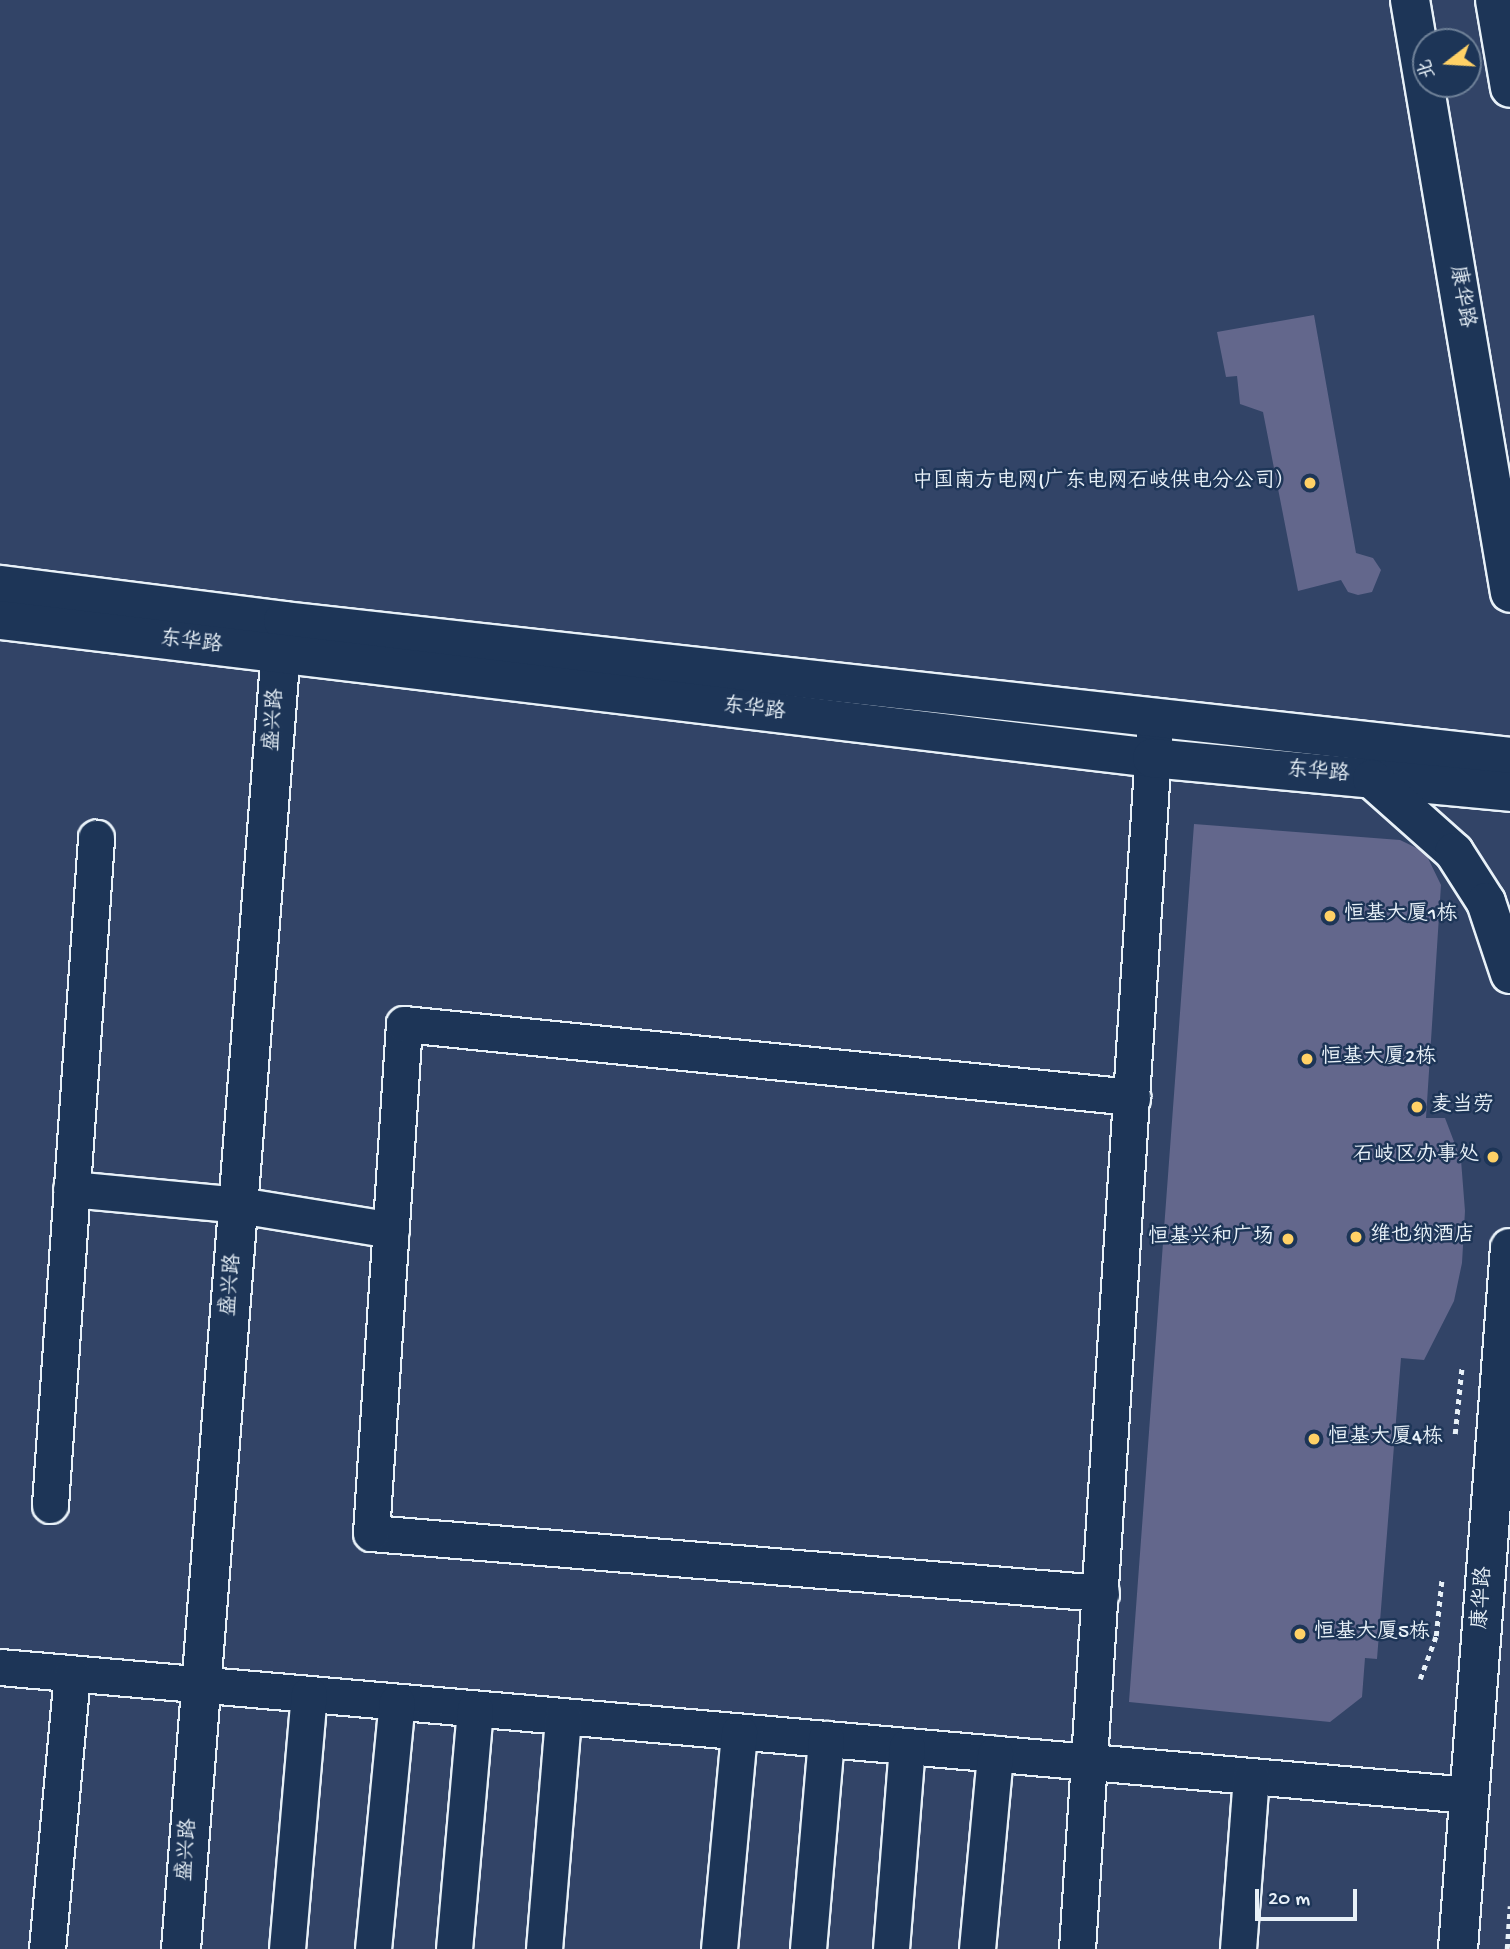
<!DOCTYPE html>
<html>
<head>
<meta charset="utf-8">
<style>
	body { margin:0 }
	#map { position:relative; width:1510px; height:1949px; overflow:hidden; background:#324467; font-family:"Gochi Hand","LXGW WenKai TC",sans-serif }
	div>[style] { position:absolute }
	.building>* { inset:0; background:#63678c }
	.path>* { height:4.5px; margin-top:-2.25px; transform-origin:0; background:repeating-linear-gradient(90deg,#e8f1f8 0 5px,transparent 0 10px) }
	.roads { filter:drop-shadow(2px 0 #e8f1f8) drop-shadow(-2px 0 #e8f1f8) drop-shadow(0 2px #e8f1f8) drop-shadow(0 -2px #e8f1f8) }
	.minor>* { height:35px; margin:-17.5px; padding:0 17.5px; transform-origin:17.5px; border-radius:17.5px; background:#1d3557 }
	.tertiary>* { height:38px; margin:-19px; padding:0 19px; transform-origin:19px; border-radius:19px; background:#1d3557 }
	.secondary>* { height:38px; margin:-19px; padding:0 19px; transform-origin:19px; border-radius:19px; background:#1d3557 }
	.primary>* { height:38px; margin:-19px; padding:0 19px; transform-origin:19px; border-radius:19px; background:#1d3557 }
	.dots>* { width:19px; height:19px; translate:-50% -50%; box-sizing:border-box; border:4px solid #1d3557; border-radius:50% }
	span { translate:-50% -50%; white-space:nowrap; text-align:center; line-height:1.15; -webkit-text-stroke:5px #1d3557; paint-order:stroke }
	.street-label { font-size:21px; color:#e8f1f8 }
	.poi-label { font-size:21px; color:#e8f1f8 }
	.right { translate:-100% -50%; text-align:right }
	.left { translate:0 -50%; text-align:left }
	.north { position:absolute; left:1412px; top:28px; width:70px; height:70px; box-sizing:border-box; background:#1d3557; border:2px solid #6e8097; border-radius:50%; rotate:253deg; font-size:19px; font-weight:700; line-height:28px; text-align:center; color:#e8f1f8 }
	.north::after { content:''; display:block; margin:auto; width:24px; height:32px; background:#ffd166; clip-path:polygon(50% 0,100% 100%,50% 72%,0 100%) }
	.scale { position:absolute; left:1255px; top:1889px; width:102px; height:32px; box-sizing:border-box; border:4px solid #e8f1f8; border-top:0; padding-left:9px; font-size:21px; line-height:24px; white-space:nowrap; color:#e8f1f8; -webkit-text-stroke:5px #1d3557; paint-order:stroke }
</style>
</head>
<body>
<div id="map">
	<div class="building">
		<i style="clip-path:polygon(1314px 315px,1356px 553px,1373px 558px,1381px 570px,1372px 592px,1358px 595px,1348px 592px,1341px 580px,1298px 591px,1263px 412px,1240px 404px,1237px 376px,1226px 377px,1217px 332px)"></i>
		<i style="clip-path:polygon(1194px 824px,1400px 840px,1425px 852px,1441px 885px,1426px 1118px,1445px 1118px,1461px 1160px,1465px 1211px,1462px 1263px,1454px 1301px,1424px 1360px,1401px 1358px,1377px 1659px,1365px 1658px,1362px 1697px,1330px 1722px,1129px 1702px)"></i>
	</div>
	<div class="path">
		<i style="left:1455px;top:1434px;width:69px;rotate:-84.2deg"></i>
		<i style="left:1420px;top:1679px;width:46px;rotate:-69.6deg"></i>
		<i style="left:1436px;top:1636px;width:59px;rotate:-84.2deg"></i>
		<i style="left:1507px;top:1949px;width:43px;rotate:-86deg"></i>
	</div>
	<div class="roads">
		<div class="minor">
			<i style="left:71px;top:1189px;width:169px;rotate:5.4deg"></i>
			<i style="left:239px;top:1205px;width:154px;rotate:9.3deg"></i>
			<i style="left:50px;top:1505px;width:669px;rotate:-86.05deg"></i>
			<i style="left:1101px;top:1593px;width:732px;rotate:-175.3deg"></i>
			<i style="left:371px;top:1533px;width:510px;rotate:-86.29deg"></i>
			<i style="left:404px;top:1024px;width:732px;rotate:5.73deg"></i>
			<i style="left:0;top:1667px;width:1475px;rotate:4.98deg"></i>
			<i style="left:47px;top:1949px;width:276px;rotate:-84.8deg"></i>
			<i style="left:287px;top:1949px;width:256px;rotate:-85.1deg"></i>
			<i style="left:373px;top:1949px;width:248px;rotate:-84.5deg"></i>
			<i style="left:454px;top:1949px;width:241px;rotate:-85deg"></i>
			<i style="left:544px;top:1949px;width:233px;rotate:-85.3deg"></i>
			<i style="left:719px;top:1949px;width:218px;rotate:-84.7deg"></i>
			<i style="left:808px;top:1949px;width:211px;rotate:-85.1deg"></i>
			<i style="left:891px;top:1949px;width:203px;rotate:-85.5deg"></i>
			<i style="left:977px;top:1949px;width:196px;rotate:-84.7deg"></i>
			<i style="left:1077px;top:1949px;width:1232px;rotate:-86.37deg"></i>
			<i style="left:1238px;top:1949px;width:173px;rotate:-85.7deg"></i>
		</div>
		<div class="tertiary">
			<i style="left:181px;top:1949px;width:1331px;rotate:-85.6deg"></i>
		</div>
		<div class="secondary">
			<i style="left:0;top:585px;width:285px;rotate:7.2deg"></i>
			<i style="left:283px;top:621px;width:1235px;rotate:6.32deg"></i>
			<i style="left:0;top:620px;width:1160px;rotate:6.83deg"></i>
			<i style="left:1152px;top:758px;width:360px;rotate:5.4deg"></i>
			<i style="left:1372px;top:779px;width:110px;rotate:41.7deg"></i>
			<i style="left:1454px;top:852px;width:59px;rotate:57.4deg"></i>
			<i style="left:1486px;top:902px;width:76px;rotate:71.6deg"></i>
		</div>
		<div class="primary">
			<i style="left:1410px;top:0;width:601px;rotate:80.43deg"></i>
			<i style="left:1495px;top:0;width:89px;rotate:80.3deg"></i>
			<i style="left:1458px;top:1949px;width:703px;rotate:-85.76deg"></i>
		</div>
	</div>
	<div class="dots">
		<i style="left:1310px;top:483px;background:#ffd166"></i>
		<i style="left:1330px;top:916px;background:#ffd166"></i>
		<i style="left:1307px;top:1059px;background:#ffd166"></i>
		<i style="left:1417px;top:1107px;background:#ffd166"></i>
		<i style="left:1493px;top:1157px;background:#ffd166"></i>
		<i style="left:1356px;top:1237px;background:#ffd166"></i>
		<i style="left:1288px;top:1239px;background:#ffd166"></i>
		<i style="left:1314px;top:1439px;background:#ffd166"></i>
		<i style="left:1300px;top:1634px;background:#ffd166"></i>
	</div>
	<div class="street-label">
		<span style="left:1460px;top:297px;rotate:80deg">康华路</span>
		<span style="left:191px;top:644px;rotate:7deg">东华路</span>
		<span style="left:754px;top:711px;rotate:7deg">东华路</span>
		<span style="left:276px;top:720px;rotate:-86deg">盛兴路</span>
		<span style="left:1318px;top:774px;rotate:5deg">东华路</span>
		<span style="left:233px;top:1285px;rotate:-85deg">盛兴路</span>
		<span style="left:1484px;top:1598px;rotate:-86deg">康华路</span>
		<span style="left:189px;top:1850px;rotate:-86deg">盛兴路</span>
	</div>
	<div class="poi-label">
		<span class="right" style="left:1296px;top:483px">中国南方电网(广东电网石岐供电分公司）</span>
		<span class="left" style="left:1344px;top:916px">恒基大厦1栋</span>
		<span class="left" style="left:1321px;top:1059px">恒基大厦2栋</span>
		<span class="left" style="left:1431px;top:1107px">麦当劳</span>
		<span class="right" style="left:1479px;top:1157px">石岐区办事处</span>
		<span class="left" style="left:1370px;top:1237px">维也纳酒店</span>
		<span class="right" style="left:1274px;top:1239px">恒基兴和广场</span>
		<span class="left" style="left:1328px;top:1439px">恒基大厦4栋</span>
		<span class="left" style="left:1314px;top:1634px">恒基大厦5栋</span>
	</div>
	<div class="north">北</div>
	<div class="scale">20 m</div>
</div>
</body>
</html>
